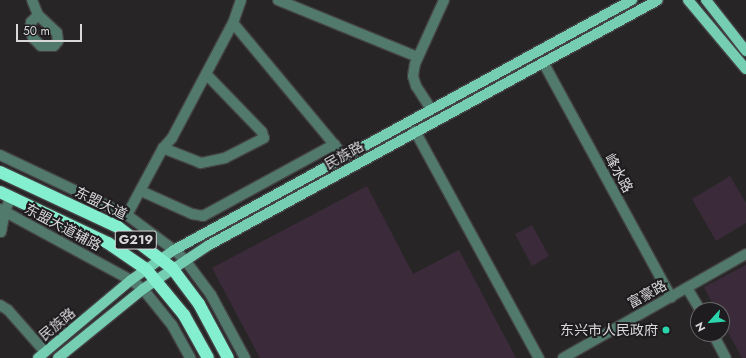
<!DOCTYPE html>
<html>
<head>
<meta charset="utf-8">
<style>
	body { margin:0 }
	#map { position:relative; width:746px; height:358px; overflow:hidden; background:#282527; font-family:Jost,"Noto Sans SC",sans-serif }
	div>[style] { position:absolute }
	.green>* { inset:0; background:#3b2b3a }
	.roads { filter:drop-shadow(1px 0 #444244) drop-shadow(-1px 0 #444244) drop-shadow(0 1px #444244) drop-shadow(0 -1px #444244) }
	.minor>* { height:10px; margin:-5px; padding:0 5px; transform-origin:5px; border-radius:5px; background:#51796c }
	.major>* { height:10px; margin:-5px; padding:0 5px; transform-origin:5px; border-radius:5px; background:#75ceb2 }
	.highway>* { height:12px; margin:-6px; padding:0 6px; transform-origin:6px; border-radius:6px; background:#83efce }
	.dots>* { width:11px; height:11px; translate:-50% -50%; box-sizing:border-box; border:2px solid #1e1c1e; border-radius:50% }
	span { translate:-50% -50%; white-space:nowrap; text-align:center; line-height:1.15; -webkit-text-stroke:4px #1e1c1e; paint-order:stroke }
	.shield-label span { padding:1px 3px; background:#1e1c1e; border:1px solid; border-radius:3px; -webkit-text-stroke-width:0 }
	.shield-label { font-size:13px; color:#dad9da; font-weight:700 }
	.street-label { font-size:14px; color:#dad9da }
	.poi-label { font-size:14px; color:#dad9da }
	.right { translate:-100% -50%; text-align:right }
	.north { position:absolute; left:690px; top:302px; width:40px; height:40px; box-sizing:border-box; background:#1e1c1e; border:1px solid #696869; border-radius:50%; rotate:243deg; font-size:11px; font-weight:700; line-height:16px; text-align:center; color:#dad9da }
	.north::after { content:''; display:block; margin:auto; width:14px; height:18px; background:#2ad5ac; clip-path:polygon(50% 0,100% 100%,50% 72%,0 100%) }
	.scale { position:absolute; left:16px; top:24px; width:66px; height:18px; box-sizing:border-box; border:2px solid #dad9da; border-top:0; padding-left:5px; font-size:12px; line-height:14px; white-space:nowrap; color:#dad9da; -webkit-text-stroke:3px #1e1c1e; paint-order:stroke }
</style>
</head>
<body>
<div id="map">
	<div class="green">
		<i style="clip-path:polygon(730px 176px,746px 203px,746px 223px,716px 241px,692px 199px)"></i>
		<i style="clip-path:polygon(367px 186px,413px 274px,459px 250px,516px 358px,260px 358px,212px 268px)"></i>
		<i style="clip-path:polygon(532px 225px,549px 256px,532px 266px,515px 234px)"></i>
		<i style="clip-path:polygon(746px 265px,746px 358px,742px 358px,722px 321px,722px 310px,716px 310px,704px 287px)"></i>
	</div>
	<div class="roads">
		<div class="minor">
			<i style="left:32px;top:0;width:16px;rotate:68deg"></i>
			<i style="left:38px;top:15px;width:26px;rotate:43deg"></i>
			<i style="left:57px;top:33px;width:8px;rotate:83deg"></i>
			<i style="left:58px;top:41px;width:6px;rotate:129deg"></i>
			<i style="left:54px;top:46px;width:13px;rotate:180deg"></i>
			<i style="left:41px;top:46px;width:11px;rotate:-135deg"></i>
			<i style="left:33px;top:38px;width:9px;rotate:-111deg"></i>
			<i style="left:30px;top:30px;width:8px;rotate:-83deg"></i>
			<i style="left:31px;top:22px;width:10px;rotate:-45deg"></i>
			<i style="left:241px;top:0;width:24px;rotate:109deg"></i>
			<i style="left:233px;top:23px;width:173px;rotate:50.2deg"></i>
			<i style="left:278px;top:0;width:151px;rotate:22.2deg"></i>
			<i style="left:543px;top:62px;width:268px;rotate:61.4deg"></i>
			<i style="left:207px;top:75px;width:79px;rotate:46deg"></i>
			<i style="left:262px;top:132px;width:6px;rotate:72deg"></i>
			<i style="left:264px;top:138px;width:44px;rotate:152.9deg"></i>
			<i style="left:225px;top:158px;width:25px;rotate:168deg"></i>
			<i style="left:201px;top:163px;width:41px;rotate:-158.5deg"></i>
			<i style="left:163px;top:148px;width:13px;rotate:-48deg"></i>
			<i style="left:172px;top:138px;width:130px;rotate:-62.1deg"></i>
			<i style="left:431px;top:109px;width:27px;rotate:-123deg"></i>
			<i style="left:416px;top:86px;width:10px;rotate:-107deg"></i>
			<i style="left:413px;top:76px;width:12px;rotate:-81deg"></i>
			<i style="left:415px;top:64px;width:70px;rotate:-65.6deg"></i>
			<i style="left:415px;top:131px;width:259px;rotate:61.4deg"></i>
			<i style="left:0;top:155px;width:140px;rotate:25.3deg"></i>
			<i style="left:127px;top:215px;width:59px;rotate:36.7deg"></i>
			<i style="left:174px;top:250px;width:15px;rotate:42deg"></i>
			<i style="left:185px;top:260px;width:44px;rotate:53.4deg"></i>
			<i style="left:211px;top:295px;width:72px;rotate:61.6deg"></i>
			<i style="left:141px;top:191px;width:56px;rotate:24.3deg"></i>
			<i style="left:192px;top:214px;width:11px;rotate:10deg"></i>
			<i style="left:203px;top:216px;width:150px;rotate:-28.6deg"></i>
			<i style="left:0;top:209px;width:149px;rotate:28.5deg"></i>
			<i style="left:131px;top:280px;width:15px;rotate:37deg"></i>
			<i style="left:143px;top:289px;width:46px;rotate:51.1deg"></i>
			<i style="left:172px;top:325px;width:38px;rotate:61deg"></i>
			<i style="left:127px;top:215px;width:76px;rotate:-61.8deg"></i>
			<i style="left:1px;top:232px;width:21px;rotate:-79deg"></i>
			<i style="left:5px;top:211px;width:15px;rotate:-67deg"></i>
			<i style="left:687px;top:288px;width:26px;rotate:59deg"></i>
			<i style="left:0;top:305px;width:9px;rotate:32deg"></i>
			<i style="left:8px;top:310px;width:56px;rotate:48.6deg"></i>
			<i style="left:713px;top:334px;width:27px;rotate:62deg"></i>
			<i style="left:563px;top:358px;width:210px;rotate:-29.6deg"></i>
		</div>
		<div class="major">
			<i style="left:688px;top:0;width:90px;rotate:50deg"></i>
			<i style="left:706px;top:0;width:65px;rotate:51.9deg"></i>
			<i style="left:38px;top:358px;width:121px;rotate:-40deg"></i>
			<i style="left:131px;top:280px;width:52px;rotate:-34.9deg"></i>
			<i style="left:174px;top:250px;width:522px;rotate:-28.63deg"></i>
			<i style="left:58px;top:358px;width:109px;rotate:-39.1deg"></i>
			<i style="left:143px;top:289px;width:79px;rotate:-33.7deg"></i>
			<i style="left:209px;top:245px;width:511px;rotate:-28.62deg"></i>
		</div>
		<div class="highway">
			<i style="left:0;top:172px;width:130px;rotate:25deg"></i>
			<i style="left:118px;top:227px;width:68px;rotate:37.2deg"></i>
			<i style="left:172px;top:268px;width:45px;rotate:53.1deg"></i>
			<i style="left:199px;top:304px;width:61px;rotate:61.8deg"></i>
			<i style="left:0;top:192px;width:119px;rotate:25.3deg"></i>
			<i style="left:108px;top:243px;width:46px;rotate:34.4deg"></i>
			<i style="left:146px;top:269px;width:60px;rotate:50.4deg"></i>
			<i style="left:184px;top:315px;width:49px;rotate:60.8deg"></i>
		</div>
	</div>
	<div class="dots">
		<i style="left:666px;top:330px;background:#2ad5ac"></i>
	</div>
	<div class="shield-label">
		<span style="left:136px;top:240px">G219</span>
	</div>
	<div class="street-label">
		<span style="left:344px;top:155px;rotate:-29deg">民族路</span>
		<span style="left:619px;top:173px;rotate:61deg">峰水路</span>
		<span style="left:101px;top:203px;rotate:26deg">东盟大道</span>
		<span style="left:63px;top:227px;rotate:28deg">东盟大道辅路</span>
		<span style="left:647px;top:294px;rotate:-29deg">富豪路</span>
		<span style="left:57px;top:324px;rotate:-40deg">民族路</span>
	</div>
	<div class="poi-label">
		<span class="right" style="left:658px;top:330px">东兴市人民政府</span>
	</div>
	<div class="north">N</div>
	<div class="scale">50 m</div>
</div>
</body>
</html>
